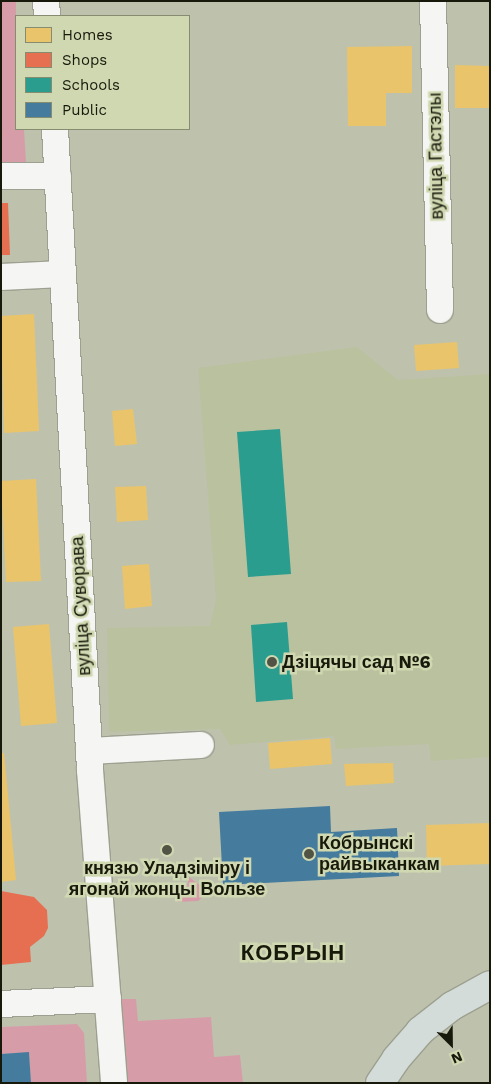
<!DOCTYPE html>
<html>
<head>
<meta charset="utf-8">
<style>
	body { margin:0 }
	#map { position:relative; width:491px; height:1084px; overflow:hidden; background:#bec2ad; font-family:"Work Sans",sans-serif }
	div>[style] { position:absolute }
	.built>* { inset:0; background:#bac19e }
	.green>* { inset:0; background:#d69da9 }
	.homes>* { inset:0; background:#e9c46a }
	.shops>* { inset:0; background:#e76f51 }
	.schools>* { inset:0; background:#2a9d8f }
	.public>* { inset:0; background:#457b9d }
	.roads { filter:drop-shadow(1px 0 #9da090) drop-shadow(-1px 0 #9da090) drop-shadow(0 1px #9da090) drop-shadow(0 -1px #9da090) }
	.minor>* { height:26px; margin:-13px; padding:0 13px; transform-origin:13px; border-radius:13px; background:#f5f6f3 }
	.major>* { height:28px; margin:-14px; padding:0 14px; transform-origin:14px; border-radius:14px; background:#d3dcd8 }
	.dots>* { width:14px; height:14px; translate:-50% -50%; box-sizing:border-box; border:2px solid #d0d8b1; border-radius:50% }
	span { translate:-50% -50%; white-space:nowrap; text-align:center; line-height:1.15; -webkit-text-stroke:5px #d0d8b1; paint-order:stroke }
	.street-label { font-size:18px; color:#17190b }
	.poi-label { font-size:18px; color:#17190b; font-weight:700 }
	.left { translate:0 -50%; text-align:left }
	.district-label { font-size:22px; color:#17190b; font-weight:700; letter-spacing:1px }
	.frame { position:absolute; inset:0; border:2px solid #17190b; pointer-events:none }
	.legend { position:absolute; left:15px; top:15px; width:175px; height:115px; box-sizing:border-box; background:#d0d8b1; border:1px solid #868c6f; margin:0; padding:6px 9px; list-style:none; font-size:15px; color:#17190b }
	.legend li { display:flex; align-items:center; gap:10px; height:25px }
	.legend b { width:25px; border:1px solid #868c6f }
	.north { position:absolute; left:426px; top:1019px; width:50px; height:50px; -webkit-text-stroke:4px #d0d8b1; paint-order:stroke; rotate:157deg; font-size:14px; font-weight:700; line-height:20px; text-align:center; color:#17190b }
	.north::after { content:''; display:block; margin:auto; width:18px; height:22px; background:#17190b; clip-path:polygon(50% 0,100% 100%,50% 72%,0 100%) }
</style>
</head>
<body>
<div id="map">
	<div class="built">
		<i style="clip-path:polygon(357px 347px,398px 380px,490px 374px,490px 757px,431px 761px,429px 744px,336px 749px,334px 736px,230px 745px,220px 729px,109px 732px,107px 628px,210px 626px,216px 599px,198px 368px)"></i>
	</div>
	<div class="green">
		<i style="clip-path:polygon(1px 1px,16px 1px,16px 129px,24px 129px,26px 162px,1px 163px)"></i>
		<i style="clip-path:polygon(189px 877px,202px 887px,204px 896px,198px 901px,178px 902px,174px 896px,187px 886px)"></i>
		<i style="clip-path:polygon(108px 999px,136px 999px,138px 1021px,211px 1017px,214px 1057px,240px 1055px,243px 1083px,119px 1083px)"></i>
		<i style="clip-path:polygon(77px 1024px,84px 1033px,87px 1083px,31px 1083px,29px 1053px,1px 1054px,1px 1027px)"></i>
	</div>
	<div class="homes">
		<i style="clip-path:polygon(412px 46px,412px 93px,386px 93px,386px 126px,348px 126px,347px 47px)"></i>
		<i style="clip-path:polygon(455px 65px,490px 66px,490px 108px,455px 108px)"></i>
		<i style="clip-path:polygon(34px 314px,39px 431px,4px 433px,1px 316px)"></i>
		<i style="clip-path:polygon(457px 342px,459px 368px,416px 371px,414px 345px)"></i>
		<i style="clip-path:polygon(133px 409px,137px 444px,115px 446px,112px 411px)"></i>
		<i style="clip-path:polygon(36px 479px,41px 581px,6px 582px,1px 481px)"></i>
		<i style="clip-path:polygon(146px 486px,148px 520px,117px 522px,115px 487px)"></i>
		<i style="clip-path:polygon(149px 564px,152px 606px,125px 609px,122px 566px)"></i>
		<i style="clip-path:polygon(49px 624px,57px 723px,21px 726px,13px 627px)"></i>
		<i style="clip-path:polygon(330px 738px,332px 764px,270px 769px,268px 743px)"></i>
		<i style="clip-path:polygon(1px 753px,4px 753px,16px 880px,1px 882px)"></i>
		<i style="clip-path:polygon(393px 763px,394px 783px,346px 786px,344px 764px)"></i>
		<i style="clip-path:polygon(490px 823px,490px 864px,427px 866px,426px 825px)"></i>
	</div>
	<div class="shops">
		<i style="clip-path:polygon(1px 203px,8px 203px,10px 255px,1px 255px)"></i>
		<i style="clip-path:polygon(1px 891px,34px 897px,47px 910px,48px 928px,44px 936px,30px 947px,31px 962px,1px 965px)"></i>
	</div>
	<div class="schools">
		<i style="clip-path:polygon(280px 429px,291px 574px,248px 577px,237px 432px)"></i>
		<i style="clip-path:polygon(287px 622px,293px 699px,256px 702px,251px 625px)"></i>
	</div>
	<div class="public">
		<i style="clip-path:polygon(330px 806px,331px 832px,397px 828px,399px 876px,223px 885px,219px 812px)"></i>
		<i style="clip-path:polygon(29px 1052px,31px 1083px,1px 1083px,1px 1054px)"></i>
	</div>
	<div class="roads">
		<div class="minor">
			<i style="left:46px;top:1px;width:15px;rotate:86deg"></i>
			<i style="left:433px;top:1px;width:309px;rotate:88.7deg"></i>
			<i style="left:55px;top:129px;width:642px;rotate:86.87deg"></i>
			<i style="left:90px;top:770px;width:314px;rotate:85.6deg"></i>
			<i style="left:1px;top:176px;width:57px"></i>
			<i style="left:1px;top:277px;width:61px;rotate:-2.8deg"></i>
			<i style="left:89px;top:751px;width:112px;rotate:-3.1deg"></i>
			<i style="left:1px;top:1004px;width:107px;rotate:-2.7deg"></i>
		</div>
		<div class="major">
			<i style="left:380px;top:1083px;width:29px;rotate:-56deg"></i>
			<i style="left:396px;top:1059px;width:37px;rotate:-49deg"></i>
			<i style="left:420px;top:1031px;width:41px;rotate:-38deg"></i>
			<i style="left:452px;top:1006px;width:43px;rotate:-28.9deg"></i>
		</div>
	</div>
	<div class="dots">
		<i style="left:272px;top:662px;background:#515444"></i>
		<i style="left:167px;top:850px;background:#515444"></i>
		<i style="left:309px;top:854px;background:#515444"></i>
	</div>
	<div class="street-label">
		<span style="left:436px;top:156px;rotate:-91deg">вуліца Гастэлы</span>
		<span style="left:81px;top:606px;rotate:-93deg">вуліца Суворава</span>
	</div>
	<div class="poi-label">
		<span class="left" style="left:282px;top:662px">Дзіцячы сад №6</span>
		<span class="left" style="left:319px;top:854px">Кобрынскі<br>райвыканкам</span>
		<span style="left:167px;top:879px">князю Уладзіміру і<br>ягонай жонцы Вользе</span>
	</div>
	<div class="district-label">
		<span style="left:293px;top:953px">КОБРЫН</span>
	</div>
	<div class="frame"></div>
	<ul class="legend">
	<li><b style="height:14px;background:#e9c46a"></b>Homes</li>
	<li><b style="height:14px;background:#e76f51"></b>Shops</li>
	<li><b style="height:14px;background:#2a9d8f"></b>Schools</li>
	<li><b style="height:14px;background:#457b9d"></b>Public</li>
	</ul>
	<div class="north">N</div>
</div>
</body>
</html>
